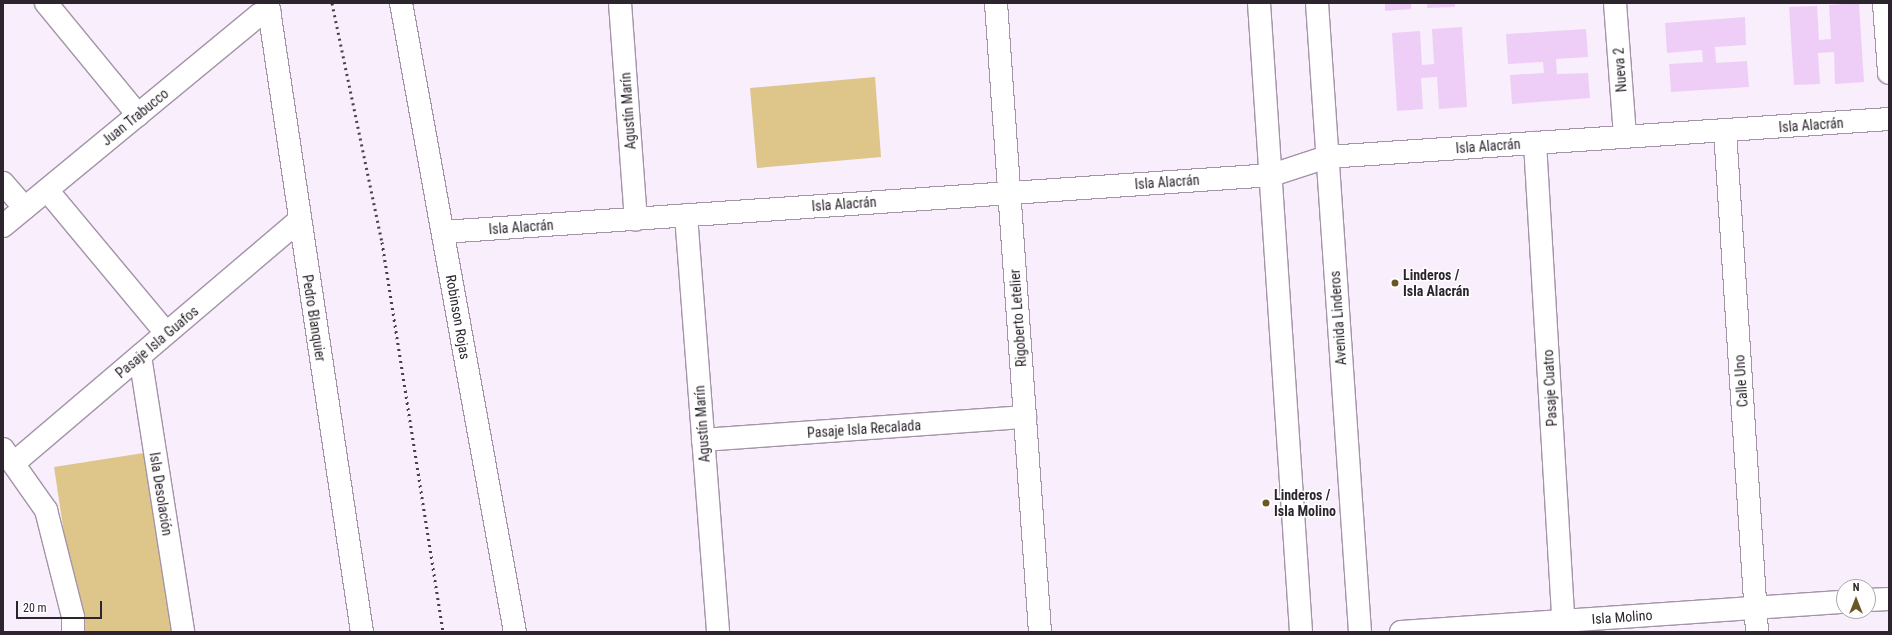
<!DOCTYPE html>
<html>
<head>
<meta charset="utf-8">
<style>
	body { margin:0 }
	#map { position:relative; width:1892px; height:635px; overflow:hidden; background:#f9eefc; font-family:"Roboto Condensed",sans-serif }
	div>[style] { position:absolute }
	.green>* { inset:0; background:#dec58a }
	.building>* { inset:0; background:#eecef7 }
	.roads { filter:drop-shadow(1px 0 #a493a9) drop-shadow(-1px 0 #a493a9) drop-shadow(0 1px #a493a9) drop-shadow(0 -1px #a493a9) }
	.minor>* { height:22px; margin:-11px; padding:0 11px; transform-origin:11px; border-radius:11px; background:#fff }
	.tertiary>* { height:22px; margin:-11px; padding:0 11px; transform-origin:11px; border-radius:11px; background:#fff }
	.rail>* { height:3px; margin-top:-1.5px; transform-origin:0; background:repeating-linear-gradient(90deg,#473f49 0 2px,transparent 0 6px) }
	.dots>* { width:11px; height:11px; translate:-50% -50%; box-sizing:border-box; border:2px solid #fff; border-radius:50% }
	span { translate:-50% -50%; white-space:nowrap; text-align:center; line-height:1.15; -webkit-text-stroke:3px #fff; paint-order:stroke }
	.street-label { font-size:14px; color:#2c252e }
	.poi-label { font-size:14px; color:#2c252e; font-weight:700 }
	.left { translate:0 -50%; text-align:left }
	.frame { position:absolute; inset:0; border:4px solid #2c252e; pointer-events:none }
	.north { position:absolute; left:1836px; top:579px; width:40px; height:40px; box-sizing:border-box; background:#fff; border:1px solid #aba8ab; border-radius:50%; rotate:0deg; font-size:11px; font-weight:700; line-height:16px; text-align:center; color:#2c252e }
	.north::after { content:''; display:block; margin:auto; width:14px; height:18px; background:#6b5726; clip-path:polygon(50% 0,100% 100%,50% 72%,0 100%) }
	.scale { position:absolute; left:16px; top:601px; width:86px; height:18px; box-sizing:border-box; border:2px solid #2c252e; border-top:0; padding-left:5px; font-size:12px; line-height:14px; white-space:nowrap; color:#2c252e; -webkit-text-stroke:3px #fff; paint-order:stroke }
</style>
</head>
<body>
<div id="map">
	<div class="green">
		<i style="clip-path:polygon(875px 77px,881px 157px,757px 168px,750px 88px)"></i>
		<i style="clip-path:polygon(150px 452px,178px 632px,79px 632px,54px 467px)"></i>
	</div>
	<div class="building">
		<i style="clip-path:polygon(1385px 3px,1411px 3px,1411px 9px,1385px 11px)"></i>
		<i style="clip-path:polygon(1427px 3px,1455px 3px,1455px 7px,1427px 8px)"></i>
		<i style="clip-path:polygon(1859px 3px,1864px 82px,1835px 84px,1834px 52px,1818px 53px,1820px 84px,1794px 85px,1789px 7px,1817px 6px,1819px 40px,1831px 39px,1829px 5px)"></i>
		<i style="clip-path:polygon(1745px 17px,1746px 45px,1715px 47px,1716px 63px,1747px 61px,1749px 87px,1671px 92px,1669px 64px,1703px 62px,1702px 50px,1667px 53px,1665px 23px)"></i>
		<i style="clip-path:polygon(1462px 27px,1467px 107px,1439px 109px,1437px 77px,1421px 78px,1423px 109px,1397px 111px,1392px 33px,1420px 31px,1422px 65px,1434px 64px,1432px 29px)"></i>
		<i style="clip-path:polygon(1586px 29px,1588px 57px,1556px 59px,1557px 74px,1588px 73px,1590px 98px,1512px 104px,1510px 75px,1544px 73px,1543px 62px,1508px 64px,1506px 34px)"></i>
	</div>
	<div class="roads">
		<div class="minor">
			<i style="left:46px;top:3px;width:145px;rotate:50.6deg"></i>
			<i style="left:268px;top:3px;width:636px;rotate:81.5deg"></i>
			<i style="left:620px;top:3px;width:217px;rotate:85.8deg"></i>
			<i style="left:996px;top:3px;width:631px;rotate:86deg"></i>
			<i style="left:1615px;top:3px;width:134px;rotate:85.7deg"></i>
			<i style="left:1884px;top:3px;width:70px;rotate:85.9deg"></i>
			<i style="left:1725px;top:130px;width:503px;rotate:86.35deg"></i>
			<i style="left:1535px;top:143px;width:490px;rotate:86.6deg"></i>
			<i style="left:3px;top:183px;width:33px;rotate:49deg"></i>
			<i style="left:47px;top:190px;width:186px;rotate:50.2deg"></i>
			<i style="left:686px;top:215px;width:418px;rotate:85.6deg"></i>
			<i style="left:3px;top:226px;width:332px;rotate:-39.5deg"></i>
			<i style="left:259px;top:15px;width:11px;rotate:-10deg"></i>
			<i style="left:443px;top:232px;width:831px;rotate:-3.93deg"></i>
			<i style="left:1272px;top:175px;width:58px;rotate:-18.1deg"></i>
			<i style="left:1327px;top:157px;width:563px;rotate:-3.87deg"></i>
			<i style="left:140px;top:356px;width:279px;rotate:81.1deg"></i>
			<i style="left:703px;top:440px;width:323px;rotate:-4.1deg"></i>
			<i style="left:3px;top:449px;width:75px;rotate:54.8deg"></i>
			<i style="left:46px;top:510px;width:110px;rotate:75.8deg"></i>
			<i style="left:73px;top:617px;width:15px;rotate:90deg"></i>
			<i style="left:14px;top:463px;width:375px;rotate:-40.4deg"></i>
			<i style="left:1868px;top:600px;width:21px;rotate:-3deg"></i>
			<i style="left:1401px;top:632px;width:444px;rotate:-3.9deg"></i>
		</div>
		<div class="tertiary">
			<i style="left:401px;top:3px;width:639px;rotate:79.73deg"></i>
			<i style="left:1259px;top:3px;width:630px;rotate:86.18deg"></i>
			<i style="left:1317px;top:3px;width:630px;rotate:86.09deg"></i>
		</div>
	</div>
	<div class="rail">
		<i style="left:332px;top:3px;width:244px;rotate:78.2deg"></i>
		<i style="left:382px;top:242px;width:395px;rotate:81.1deg"></i>
	</div>
	<div class="dots">
		<i style="left:1395px;top:283px;background:#6b5726"></i>
		<i style="left:1266px;top:503px;background:#6b5726"></i>
	</div>
	<div class="street-label">
		<span style="left:1620px;top:70px;rotate:-94deg">Nueva 2</span>
		<span style="left:628px;top:111px;rotate:-94deg">Agustín Marín</span>
		<span style="left:135px;top:117px;rotate:-39deg">Juan Trabucco</span>
		<span style="left:1811px;top:125px;rotate:-4deg">Isla Alacrán</span>
		<span style="left:1488px;top:146px;rotate:-4deg">Isla Alacrán</span>
		<span style="left:1167px;top:182px;rotate:-4deg">Isla Alacrán</span>
		<span style="left:844px;top:204px;rotate:-4deg">Isla Alacrán</span>
		<span style="left:521px;top:227px;rotate:-4deg">Isla Alacrán</span>
		<span style="left:458px;top:317px;rotate:80deg">Robinson Rojas</span>
		<span style="left:314px;top:318px;rotate:81deg">Pedro Blanquier</span>
		<span style="left:1018px;top:318px;rotate:-94deg">Rigoberto Letelier</span>
		<span style="left:1338px;top:318px;rotate:-94deg">Avenida Linderos</span>
		<span style="left:157px;top:342px;rotate:-40deg">Pasaje Isla Guafos</span>
		<span style="left:1741px;top:381px;rotate:-94deg">Calle Uno</span>
		<span style="left:1550px;top:388px;rotate:-93deg">Pasaje Cuatro</span>
		<span style="left:702px;top:424px;rotate:-94deg">Agustín Marín</span>
		<span style="left:864px;top:429px;rotate:-4deg">Pasaje Isla Recalada</span>
		<span style="left:161px;top:494px;rotate:81deg">Isla Desolación</span>
		<span style="left:1622px;top:617px;rotate:-4deg">Isla Molino</span>
	</div>
	<div class="poi-label">
		<span class="left" style="left:1403px;top:283px">Linderos /<br>Isla Alacrán</span>
		<span class="left" style="left:1274px;top:503px">Linderos /<br>Isla Molino</span>
	</div>
	<div class="frame"></div>
	<div class="north">N</div>
	<div class="scale">20 m</div>
</div>
</body>
</html>
